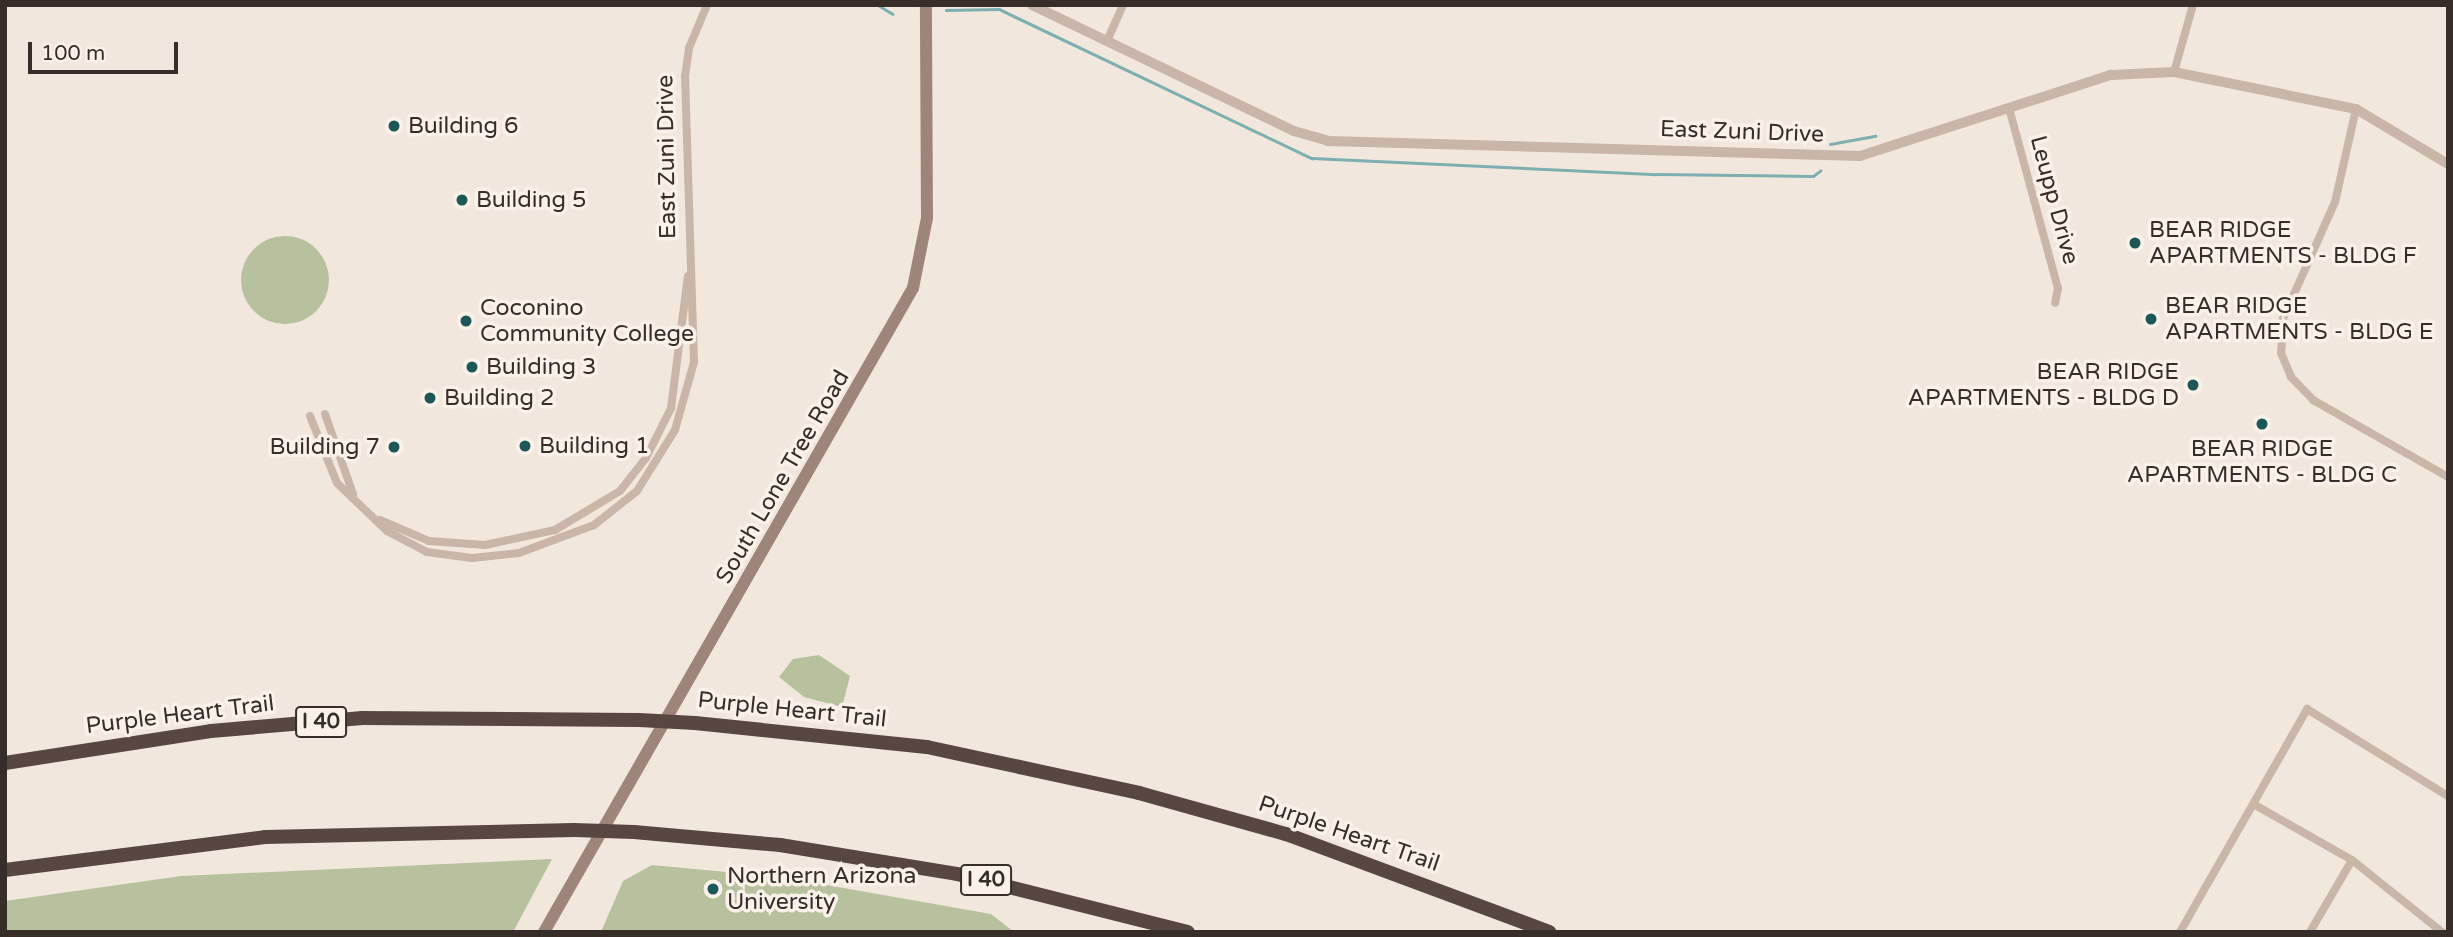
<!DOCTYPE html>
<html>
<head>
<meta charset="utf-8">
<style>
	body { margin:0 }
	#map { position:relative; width:2453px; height:937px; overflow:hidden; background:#f2e7dd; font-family:"Varela Round",sans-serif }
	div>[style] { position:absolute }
	.green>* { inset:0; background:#b7c19d }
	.round { border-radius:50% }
	.stream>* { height:2.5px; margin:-1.25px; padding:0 1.25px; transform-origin:1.25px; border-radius:1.25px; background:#7cafaf }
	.minor>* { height:8px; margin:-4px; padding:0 4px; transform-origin:4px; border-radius:4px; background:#cab6a9 }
	.tertiary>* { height:10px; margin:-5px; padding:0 5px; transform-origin:5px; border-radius:5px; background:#cab6a9 }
	.secondary>* { height:12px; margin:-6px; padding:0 6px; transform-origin:6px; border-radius:6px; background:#9e857a }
	.motorway>* { height:14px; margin:-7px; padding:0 7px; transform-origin:7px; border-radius:7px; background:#584640 }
	.motorway-bridge>* { height:14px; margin:-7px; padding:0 7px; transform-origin:7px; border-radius:7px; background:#584640 }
	.dots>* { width:19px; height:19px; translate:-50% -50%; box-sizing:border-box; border:4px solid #faf1e9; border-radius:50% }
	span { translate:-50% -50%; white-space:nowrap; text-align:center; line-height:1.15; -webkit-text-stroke:7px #faf1e9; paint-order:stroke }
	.shield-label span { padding:2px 5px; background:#faf1e9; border:2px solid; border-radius:5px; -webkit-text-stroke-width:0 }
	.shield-label { font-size:21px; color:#372d29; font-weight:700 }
	.poi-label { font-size:23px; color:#372d29 }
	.left { translate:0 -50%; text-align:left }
	.right { translate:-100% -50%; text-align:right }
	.street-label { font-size:23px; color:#372d29 }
	.frame { position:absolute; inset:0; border:7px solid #372d29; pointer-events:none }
	.scale { position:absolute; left:28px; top:42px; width:150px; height:32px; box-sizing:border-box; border:4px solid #372d29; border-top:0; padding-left:9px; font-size:21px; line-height:24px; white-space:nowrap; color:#372d29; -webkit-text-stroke:5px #faf1e9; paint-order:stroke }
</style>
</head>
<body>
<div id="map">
	<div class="green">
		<i class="round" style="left:241px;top:236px;width:88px;height:88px"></i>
		<i style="clip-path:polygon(819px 655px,850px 676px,842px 707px,804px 697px,779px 677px,793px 659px)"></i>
		<i style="clip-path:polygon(552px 859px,513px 932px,5px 932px,5px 901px,181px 876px)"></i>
		<i style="clip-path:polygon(652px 865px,781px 877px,991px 914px,1014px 932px,601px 932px,623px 881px)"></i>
	</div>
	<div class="stream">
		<i style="left:878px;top:5px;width:17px;rotate:31deg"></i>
		<i style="left:946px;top:10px;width:53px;rotate:-1.1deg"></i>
		<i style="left:999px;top:9px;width:347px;rotate:25.5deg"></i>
		<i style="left:1312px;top:158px;width:344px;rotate:2.7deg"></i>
		<i style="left:1656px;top:174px;width:157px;rotate:0.7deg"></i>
		<i style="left:1813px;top:176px;width:9px;rotate:-36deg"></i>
		<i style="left:1830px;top:144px;width:46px;rotate:-10.1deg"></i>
	</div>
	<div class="minor">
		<i style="left:1107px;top:41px;width:39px;rotate:-66deg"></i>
		<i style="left:2174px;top:72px;width:70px;rotate:-74.2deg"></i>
		<i style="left:2009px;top:108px;width:187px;rotate:74.8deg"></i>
		<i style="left:2058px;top:288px;width:15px;rotate:101deg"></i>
		<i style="left:2356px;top:109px;width:95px;rotate:102.7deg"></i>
		<i style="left:2335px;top:202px;width:128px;rotate:114deg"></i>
		<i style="left:2283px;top:319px;width:34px;rotate:93deg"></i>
		<i style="left:2281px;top:353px;width:26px;rotate:67deg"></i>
		<i style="left:2291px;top:377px;width:32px;rotate:46deg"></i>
		<i style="left:2313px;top:400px;width:155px;rotate:29.7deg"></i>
		<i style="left:325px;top:414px;width:85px;rotate:70.7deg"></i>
		<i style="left:310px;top:416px;width:72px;rotate:68.1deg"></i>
		<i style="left:337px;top:483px;width:69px;rotate:43.8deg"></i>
		<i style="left:387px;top:531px;width:45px;rotate:27.7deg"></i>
		<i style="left:427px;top:552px;width:45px;rotate:7.6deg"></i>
		<i style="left:472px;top:558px;width:47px;rotate:-6.1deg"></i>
		<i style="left:519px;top:553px;width:80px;rotate:-20.5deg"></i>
		<i style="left:594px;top:525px;width:55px;rotate:-38.3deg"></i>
		<i style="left:637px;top:491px;width:72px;rotate:-58.1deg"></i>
		<i style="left:675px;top:430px;width:71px;rotate:-74.4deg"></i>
		<i style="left:694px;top:362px;width:285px;rotate:-91.8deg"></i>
		<i style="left:685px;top:77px;width:29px;rotate:-82deg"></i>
		<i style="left:689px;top:48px;width:47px;rotate:-67.3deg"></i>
		<i style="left:380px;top:520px;width:53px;rotate:23.2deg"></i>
		<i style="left:429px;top:541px;width:56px;rotate:4.1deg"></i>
		<i style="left:485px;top:545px;width:72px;rotate:-12.1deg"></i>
		<i style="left:555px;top:530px;width:76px;rotate:-31deg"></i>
		<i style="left:620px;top:491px;width:42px;rotate:-51.8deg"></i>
		<i style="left:646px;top:458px;width:56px;rotate:-63.4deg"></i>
		<i style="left:671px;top:408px;width:133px;rotate:-82.7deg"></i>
		<i style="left:2255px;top:805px;width:112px;rotate:29.6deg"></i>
		<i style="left:2352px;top:860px;width:115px;rotate:38.7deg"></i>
		<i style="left:2180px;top:932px;width:257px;rotate:-60.3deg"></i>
		<i style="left:2307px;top:709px;width:166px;rotate:31.7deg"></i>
		<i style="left:2310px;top:932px;width:83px;rotate:-59.7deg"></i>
	</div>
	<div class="tertiary">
		<i style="left:1032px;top:5px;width:291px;rotate:25.7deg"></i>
		<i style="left:1294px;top:131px;width:35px;rotate:16deg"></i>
		<i style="left:1328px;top:141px;width:532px;rotate:1.62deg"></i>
		<i style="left:1860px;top:156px;width:264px;rotate:-17.9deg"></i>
		<i style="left:2111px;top:75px;width:63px;rotate:-2.7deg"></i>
		<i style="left:2174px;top:72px;width:186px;rotate:11.5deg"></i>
		<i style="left:2356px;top:109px;width:107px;rotate:30.9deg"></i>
	</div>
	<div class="secondary">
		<i style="left:544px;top:932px;width:742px;rotate:-60.19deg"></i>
		<i style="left:913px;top:288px;width:71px;rotate:-78.7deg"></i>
		<i style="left:927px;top:218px;width:213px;rotate:-90.3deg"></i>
	</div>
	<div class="motorway">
		<i style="left:695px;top:723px;width:233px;rotate:5.9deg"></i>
		<i style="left:927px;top:747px;width:217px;rotate:12.2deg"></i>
		<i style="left:1139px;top:793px;width:153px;rotate:15.6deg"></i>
		<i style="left:1286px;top:834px;width:281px;rotate:20.4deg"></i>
		<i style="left:5px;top:763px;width:208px;rotate:-8.8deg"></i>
		<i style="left:211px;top:731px;width:152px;rotate:-4.9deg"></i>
		<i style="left:362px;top:718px;width:277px;rotate:0.4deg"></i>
		<i style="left:634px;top:832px;width:147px;rotate:5.1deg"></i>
		<i style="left:780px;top:845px;width:179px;rotate:9.3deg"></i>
		<i style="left:957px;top:874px;width:238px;rotate:14.1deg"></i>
		<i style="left:5px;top:870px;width:262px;rotate:-7.2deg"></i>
		<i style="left:265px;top:837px;width:309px;rotate:-1.3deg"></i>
	</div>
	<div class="motorway-bridge">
		<i style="left:639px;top:720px;width:56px;rotate:3.1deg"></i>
		<i style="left:574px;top:830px;width:60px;rotate:1.9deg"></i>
	</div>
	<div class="dots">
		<i style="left:394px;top:126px;background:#1e5758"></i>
		<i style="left:462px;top:200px;background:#1e5758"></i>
		<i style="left:2135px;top:243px;background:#1e5758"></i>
		<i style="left:2151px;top:319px;background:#1e5758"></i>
		<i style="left:466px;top:321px;background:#1e5758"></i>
		<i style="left:472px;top:367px;background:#1e5758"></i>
		<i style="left:2193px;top:385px;background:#1e5758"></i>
		<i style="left:430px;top:398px;background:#1e5758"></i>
		<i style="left:2262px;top:424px;background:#1e5758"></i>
		<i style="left:525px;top:446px;background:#1e5758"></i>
		<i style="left:394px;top:447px;background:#1e5758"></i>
		<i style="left:713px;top:889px;background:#1e5758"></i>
	</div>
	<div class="shield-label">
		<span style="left:321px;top:722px">I 40</span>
		<span style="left:986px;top:880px">I 40</span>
	</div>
	<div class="poi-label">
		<span class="left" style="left:408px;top:126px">Building 6</span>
		<span class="left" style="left:476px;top:200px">Building 5</span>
		<span class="left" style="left:2149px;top:243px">BEAR RIDGE<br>APARTMENTS - BLDG F</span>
		<span class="left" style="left:2165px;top:319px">BEAR RIDGE<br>APARTMENTS - BLDG E</span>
		<span class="left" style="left:480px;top:321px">Coconino<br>Community College</span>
		<span class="left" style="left:486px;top:367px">Building 3</span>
		<span class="right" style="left:2179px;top:385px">BEAR RIDGE<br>APARTMENTS - BLDG D</span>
		<span class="left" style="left:444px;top:398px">Building 2</span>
		<span class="left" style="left:539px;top:446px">Building 1</span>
		<span class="right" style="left:380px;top:447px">Building 7</span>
		<span style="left:2262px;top:462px">BEAR RIDGE<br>APARTMENTS - BLDG C</span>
		<span class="left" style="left:727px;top:889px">Northern Arizona<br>University</span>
	</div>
	<div class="street-label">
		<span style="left:1742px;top:132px;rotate:2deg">East Zuni Drive</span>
		<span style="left:667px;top:157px;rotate:-91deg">East Zuni Drive</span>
		<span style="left:2054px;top:200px;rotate:75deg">Leupp Drive</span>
		<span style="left:783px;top:477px;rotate:-60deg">South Lone Tree Road</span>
		<span style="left:792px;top:710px;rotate:6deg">Purple Heart Trail</span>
		<span style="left:180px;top:715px;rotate:-7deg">Purple Heart Trail</span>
		<span style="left:1349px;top:834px;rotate:19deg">Purple Heart Trail</span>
	</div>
	<div class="frame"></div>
	<div class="scale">100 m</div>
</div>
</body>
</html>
